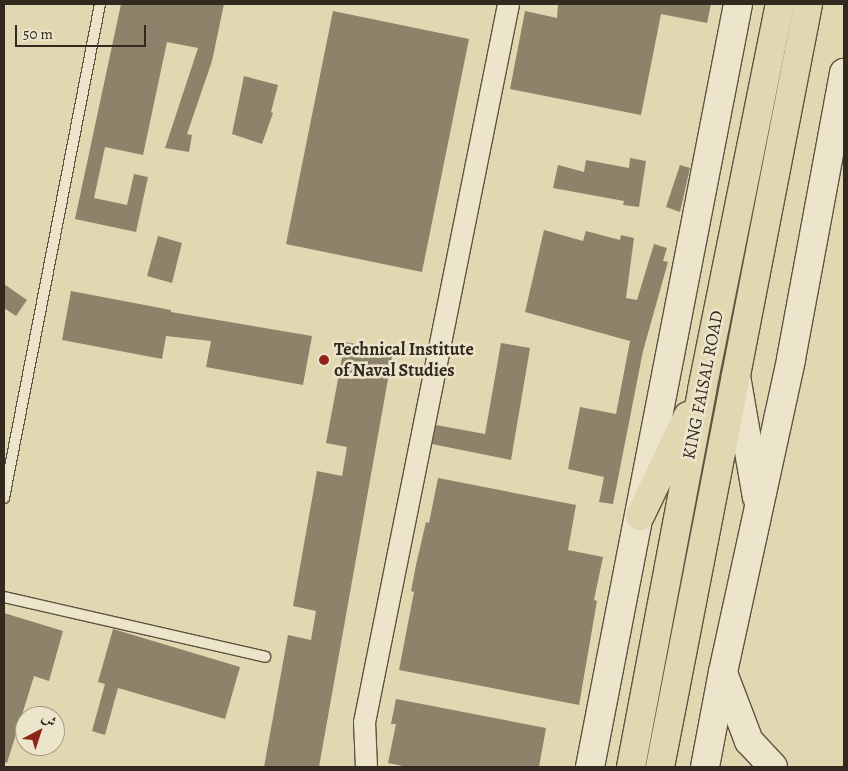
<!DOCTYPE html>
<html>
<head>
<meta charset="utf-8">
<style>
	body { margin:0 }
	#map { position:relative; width:848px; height:771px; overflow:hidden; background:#e1d7b0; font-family:Alegreya,Amiri,serif }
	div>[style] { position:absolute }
	.building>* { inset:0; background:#8d836a }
	.roads { filter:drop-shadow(1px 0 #5e5443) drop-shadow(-1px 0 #5e5443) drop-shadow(0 1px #5e5443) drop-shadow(0 -1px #5e5443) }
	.service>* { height:10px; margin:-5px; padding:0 5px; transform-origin:5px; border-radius:5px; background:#ece5cc }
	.minor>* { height:21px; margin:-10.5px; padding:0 10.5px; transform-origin:10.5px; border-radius:10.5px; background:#ece5cc }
	.secondary>* { height:28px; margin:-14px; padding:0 14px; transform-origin:14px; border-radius:14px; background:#ece5cc }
	.trunk>* { height:28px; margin:-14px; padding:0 14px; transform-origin:14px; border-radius:14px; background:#e1d7b0 }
	.dots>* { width:14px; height:14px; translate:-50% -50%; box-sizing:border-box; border:2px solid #ece5cc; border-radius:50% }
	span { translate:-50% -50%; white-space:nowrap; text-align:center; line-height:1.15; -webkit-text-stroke:5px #ece5cc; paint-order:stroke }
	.poi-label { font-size:18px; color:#32291f; font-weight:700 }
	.left { translate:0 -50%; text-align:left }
	.street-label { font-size:18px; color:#32291f }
	.frame { position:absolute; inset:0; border:5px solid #32291f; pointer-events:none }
	.north { position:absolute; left:15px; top:706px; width:50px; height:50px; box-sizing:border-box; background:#ece5cc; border:1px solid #a29a87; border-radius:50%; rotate:40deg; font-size:14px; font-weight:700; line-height:20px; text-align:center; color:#32291f }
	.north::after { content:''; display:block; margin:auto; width:18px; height:22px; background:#8f2418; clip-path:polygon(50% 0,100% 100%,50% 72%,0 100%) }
	.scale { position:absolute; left:15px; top:25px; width:131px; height:22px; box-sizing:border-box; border:2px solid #32291f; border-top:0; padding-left:6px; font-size:15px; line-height:18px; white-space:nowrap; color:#32291f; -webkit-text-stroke:4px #ece5cc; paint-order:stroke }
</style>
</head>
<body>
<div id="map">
	<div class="building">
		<i style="clip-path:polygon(121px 4px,224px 4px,212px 61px,187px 134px,192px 135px,189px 152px,165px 148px,198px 48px,167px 42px,143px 155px,105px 147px,94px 198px,127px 205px,134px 174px,148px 177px,136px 232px,75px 219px)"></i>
		<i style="clip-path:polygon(558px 4px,711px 4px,707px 23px,661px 14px,641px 115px,510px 89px,525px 11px,557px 18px)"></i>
		<i style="clip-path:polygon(333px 11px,469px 39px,422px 272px,286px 244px)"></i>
		<i style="clip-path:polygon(244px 76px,278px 85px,271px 112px,273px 113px,262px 144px,232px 134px)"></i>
		<i style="clip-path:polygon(630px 158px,646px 161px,639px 207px,623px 205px,624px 201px,553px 188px,558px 165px,584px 172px,586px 160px,629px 168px)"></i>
		<i style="clip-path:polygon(680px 165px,690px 168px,680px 212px,666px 207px)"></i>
		<i style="clip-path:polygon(544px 230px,583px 241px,586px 231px,620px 240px,621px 235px,634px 238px,626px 298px,637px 300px,654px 244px,667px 248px,663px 261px,668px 262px,643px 351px,613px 504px,599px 502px,604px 477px,568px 469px,580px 407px,616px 414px,630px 341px,525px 312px)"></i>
		<i style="clip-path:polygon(158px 236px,182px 243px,172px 283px,147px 276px)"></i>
		<i style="clip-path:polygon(4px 284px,27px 300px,16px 316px,4px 308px)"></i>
		<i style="clip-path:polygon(71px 291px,171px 310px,171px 312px,312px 336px,303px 385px,206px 367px,211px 341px,166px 336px,162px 359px,62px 340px)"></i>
		<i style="clip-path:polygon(345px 342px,393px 351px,319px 767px,264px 767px,288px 635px,311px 640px,316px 611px,293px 606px,317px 471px,342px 476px,347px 447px,326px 443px)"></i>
		<i style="clip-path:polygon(501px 343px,530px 348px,511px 460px,432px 444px,436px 425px,485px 434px)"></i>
		<i style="clip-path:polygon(438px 478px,576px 505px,568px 550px,603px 557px,594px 600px,597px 601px,579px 705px,399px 670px,414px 592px,411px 591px,416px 565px,426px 522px,429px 523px)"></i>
		<i style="clip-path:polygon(4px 613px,63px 631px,49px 681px,34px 676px,7px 763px,4px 762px)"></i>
		<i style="clip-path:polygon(113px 629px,240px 667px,225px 719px,118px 688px,105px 735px,92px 731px,105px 684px,98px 682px)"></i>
		<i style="clip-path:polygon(396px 699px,546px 728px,539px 767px,408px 767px,388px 763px,396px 724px,391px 724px)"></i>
	</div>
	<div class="roads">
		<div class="service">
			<i style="left:4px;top:498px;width:503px;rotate:-79deg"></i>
			<i style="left:4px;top:597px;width:268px;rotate:12.9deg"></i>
		</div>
		<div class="minor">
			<i style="left:366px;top:767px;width:45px;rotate:-92.5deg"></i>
			<i style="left:364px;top:722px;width:732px;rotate:-78.66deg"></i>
		</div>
		<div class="secondary">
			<i style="left:736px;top:376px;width:123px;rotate:80.2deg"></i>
			<i style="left:723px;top:673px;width:73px;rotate:69.1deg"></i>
			<i style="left:749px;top:741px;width:35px;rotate:47deg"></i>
			<i style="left:590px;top:767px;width:777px;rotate:-79.02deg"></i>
			<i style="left:705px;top:767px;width:97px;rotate:-79.3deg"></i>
			<i style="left:723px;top:672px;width:320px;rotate:-77.7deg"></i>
			<i style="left:791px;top:359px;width:291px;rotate:-79.5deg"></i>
		</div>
		<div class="trunk">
			<i style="left:640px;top:516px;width:111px;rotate:-64.4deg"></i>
			<i style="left:631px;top:767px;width:384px;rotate:-79.3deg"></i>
			<i style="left:702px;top:390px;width:394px;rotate:-78.6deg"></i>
			<i style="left:660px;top:767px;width:777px;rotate:-79.02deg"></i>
		</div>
	</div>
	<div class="dots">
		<i style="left:324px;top:360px;background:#8f2418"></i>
	</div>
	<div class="poi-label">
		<span class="left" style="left:334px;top:360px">Technical Institute<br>of Naval Studies</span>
	</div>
	<div class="street-label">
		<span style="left:703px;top:385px;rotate:-79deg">KING FAISAL ROAD</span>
	</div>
	<div class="frame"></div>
	<div class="north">ش</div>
	<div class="scale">50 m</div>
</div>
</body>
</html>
